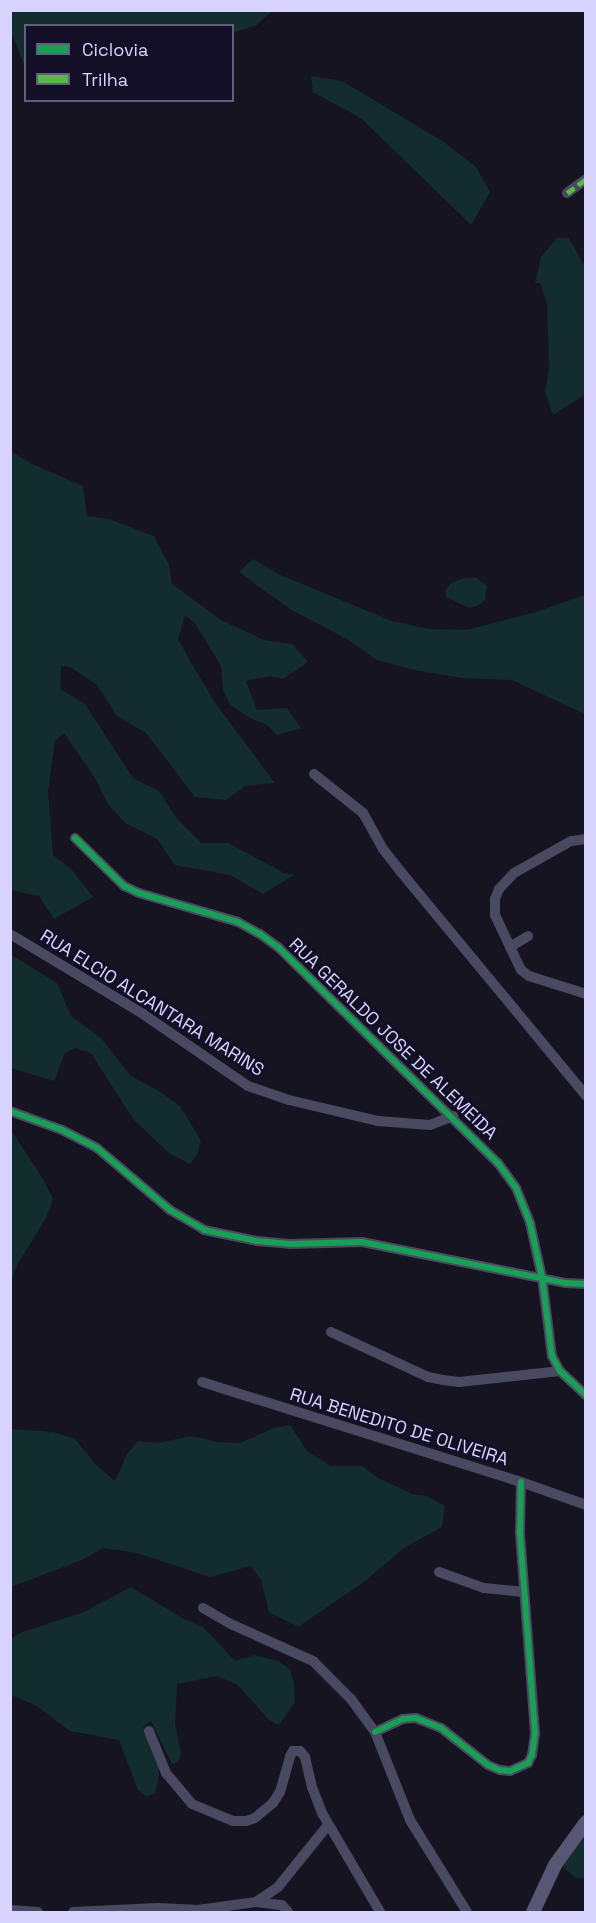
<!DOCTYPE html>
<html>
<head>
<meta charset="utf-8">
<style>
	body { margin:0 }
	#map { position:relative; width:596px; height:1923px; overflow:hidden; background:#161421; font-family:"Space Grotesk",sans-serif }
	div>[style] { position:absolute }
	.green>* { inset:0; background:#132c2d }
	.street>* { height:10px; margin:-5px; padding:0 5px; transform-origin:5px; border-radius:5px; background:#4a4962 }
	.secondary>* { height:14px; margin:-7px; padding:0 7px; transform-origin:7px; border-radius:7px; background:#575674 }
	.quiet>* { height:4.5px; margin-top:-2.25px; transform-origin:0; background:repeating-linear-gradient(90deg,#58b947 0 9px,transparent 0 13.5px) }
	.cycleway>* { height:6px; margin:-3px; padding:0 3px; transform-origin:3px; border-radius:3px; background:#1a9f57 }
	span { translate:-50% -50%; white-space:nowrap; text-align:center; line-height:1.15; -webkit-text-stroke:6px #130f26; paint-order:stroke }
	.street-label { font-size:18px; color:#d9d4ff }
	.frame { position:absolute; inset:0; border:12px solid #d9d4ff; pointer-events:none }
	.legend { position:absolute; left:24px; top:24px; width:210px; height:78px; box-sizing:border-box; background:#130f26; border:2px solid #625e7d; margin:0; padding:8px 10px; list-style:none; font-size:18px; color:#d9d4ff }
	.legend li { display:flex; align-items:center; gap:12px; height:30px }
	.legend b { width:30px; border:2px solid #625e7d }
</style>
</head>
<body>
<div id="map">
	<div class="green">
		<i style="clip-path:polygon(11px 10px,272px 10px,272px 11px,257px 25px,233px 33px,232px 26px,26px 26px,25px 67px,11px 32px)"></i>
		<i style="clip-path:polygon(311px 76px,342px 81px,444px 142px,476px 167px,490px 192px,471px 225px,361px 118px,313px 92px)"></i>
		<i style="clip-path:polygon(557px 238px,569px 238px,585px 267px,586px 394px,553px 415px,545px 392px,549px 367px,547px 303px,540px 283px,535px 283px,541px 257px)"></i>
		<i style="clip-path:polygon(11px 451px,30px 463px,83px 486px,87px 516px,109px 519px,154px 536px,169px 565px,172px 584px,221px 620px,264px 640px,292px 644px,308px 662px,283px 679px,269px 676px,246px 681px,257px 710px,287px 708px,301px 728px,277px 735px,267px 725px,250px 718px,230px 705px,223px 689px,221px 666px,195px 623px,185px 615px,178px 639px,193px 666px,216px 704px,275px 783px,245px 786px,226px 800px,195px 797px,146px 733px,117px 716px,97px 685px,70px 667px,61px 666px,60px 689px,85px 704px,133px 778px,159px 791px,178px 820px,201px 843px,228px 843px,284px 873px,294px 875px,263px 894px,230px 875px,175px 865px,157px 839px,125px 823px,108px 804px,95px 778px,64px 733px,55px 741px,48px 791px,53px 855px,72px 870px,93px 897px,54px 919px,39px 896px,11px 890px)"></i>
		<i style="clip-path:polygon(253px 559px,278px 574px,392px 621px,429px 629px,466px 630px,536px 612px,585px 595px,585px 714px,512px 680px,462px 678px,414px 670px,377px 660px,347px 639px,290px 609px,239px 572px)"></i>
		<i style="clip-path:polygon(463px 578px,477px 578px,487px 586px,485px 600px,477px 606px,469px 608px,446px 597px,445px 591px,450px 584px)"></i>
		<i style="clip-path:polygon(10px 954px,57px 983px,71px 1016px,101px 1038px,131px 1076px,157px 1090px,180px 1106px,201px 1141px,197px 1155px,190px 1164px,169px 1153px,133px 1119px,91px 1053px,75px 1048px,65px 1053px,54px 1081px,11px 1068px)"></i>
		<i style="clip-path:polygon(11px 1130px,43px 1179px,53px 1199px,46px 1218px,17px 1265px,11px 1281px)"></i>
		<i style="clip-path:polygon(290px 1425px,307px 1451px,331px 1466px,362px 1466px,378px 1478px,412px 1494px,427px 1496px,445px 1506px,442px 1527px,404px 1548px,365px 1581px,298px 1627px,269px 1612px,261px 1580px,251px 1566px,210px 1577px,137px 1553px,103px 1548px,82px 1560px,11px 1587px,11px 1429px,53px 1432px,75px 1439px,96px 1465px,115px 1481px,127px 1454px,138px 1441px,158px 1443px,191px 1436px,218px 1442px,240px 1443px,274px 1428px)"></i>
		<i style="clip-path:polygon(131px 1587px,184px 1619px,203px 1627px,235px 1661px,255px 1655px,278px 1661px,290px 1669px,294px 1684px,295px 1702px,279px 1725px,269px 1720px,238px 1685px,217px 1676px,177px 1684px,175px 1724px,181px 1754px,178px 1762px,172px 1764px,151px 1721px,143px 1727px,158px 1765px,159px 1776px,155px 1794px,146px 1796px,138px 1790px,119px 1740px,70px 1731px,37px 1706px,11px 1695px,10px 1639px,20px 1633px,84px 1612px)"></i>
		<i style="clip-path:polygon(585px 1823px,585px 1878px,576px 1878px,557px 1862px)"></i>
	</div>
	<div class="street">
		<i style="left:567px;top:193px;width:24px;rotate:-36deg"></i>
		<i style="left:314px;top:774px;width:63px;rotate:38.5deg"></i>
		<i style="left:363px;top:813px;width:41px;rotate:60.9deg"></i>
		<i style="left:383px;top:849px;width:29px;rotate:52deg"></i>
		<i style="left:401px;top:872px;width:291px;rotate:50.4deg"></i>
		<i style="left:75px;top:838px;width:69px;rotate:44.4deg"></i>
		<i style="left:124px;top:886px;width:17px;rotate:25deg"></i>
		<i style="left:139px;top:893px;width:103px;rotate:16.3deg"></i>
		<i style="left:238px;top:922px;width:25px;rotate:29deg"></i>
		<i style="left:260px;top:934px;width:24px;rotate:36deg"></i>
		<i style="left:279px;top:948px;width:307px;rotate:44.5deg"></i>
		<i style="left:498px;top:1163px;width:31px;rotate:54deg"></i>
		<i style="left:516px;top:1188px;width:38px;rotate:68deg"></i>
		<i style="left:530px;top:1223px;width:55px;rotate:77.5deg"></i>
		<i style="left:542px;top:1277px;width:80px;rotate:82.8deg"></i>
		<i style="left:552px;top:1356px;width:17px;rotate:62deg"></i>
		<i style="left:560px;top:1371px;width:35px;rotate:43deg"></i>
		<i style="left:586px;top:839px;width:15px;rotate:172deg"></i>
		<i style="left:571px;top:841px;width:65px;rotate:150.7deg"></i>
		<i style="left:514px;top:873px;width:22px;rotate:133deg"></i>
		<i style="left:499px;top:889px;width:11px;rotate:112deg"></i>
		<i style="left:495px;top:899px;width:16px;rotate:90deg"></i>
		<i style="left:495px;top:915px;width:61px;rotate:64.7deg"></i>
		<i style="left:521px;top:970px;width:10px;rotate:37deg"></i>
		<i style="left:529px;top:976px;width:60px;rotate:17.5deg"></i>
		<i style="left:10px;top:934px;width:155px;rotate:31deg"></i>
		<i style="left:143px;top:1014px;width:127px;rotate:34.4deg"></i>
		<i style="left:248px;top:1086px;width:43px;rotate:18.9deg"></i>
		<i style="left:289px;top:1100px;width:91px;rotate:13.3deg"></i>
		<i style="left:378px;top:1121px;width:52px;rotate:4.4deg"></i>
		<i style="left:430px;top:1125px;width:25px;rotate:-21deg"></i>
		<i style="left:510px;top:947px;width:21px;rotate:-31deg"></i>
		<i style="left:10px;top:1111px;width:55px;rotate:20.1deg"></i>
		<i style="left:62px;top:1130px;width:39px;rotate:27deg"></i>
		<i style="left:97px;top:1148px;width:96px;rotate:40.3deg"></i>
		<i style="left:170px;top:1210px;width:39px;rotate:30deg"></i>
		<i style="left:204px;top:1230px;width:54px;rotate:11.7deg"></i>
		<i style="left:257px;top:1241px;width:33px;rotate:5deg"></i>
		<i style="left:290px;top:1244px;width:72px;rotate:-1.6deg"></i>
		<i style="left:362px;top:1242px;width:207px;rotate:11.4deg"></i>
		<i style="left:565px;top:1283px;width:21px;rotate:3deg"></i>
		<i style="left:331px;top:1332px;width:107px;rotate:24.9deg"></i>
		<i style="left:428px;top:1377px;width:15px;rotate:11deg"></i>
		<i style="left:443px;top:1380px;width:16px;rotate:7deg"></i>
		<i style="left:459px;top:1382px;width:102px;rotate:-6.2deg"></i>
		<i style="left:202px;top:1382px;width:334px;rotate:17.4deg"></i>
		<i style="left:521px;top:1482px;width:69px;rotate:19.5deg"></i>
		<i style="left:439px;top:1572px;width:48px;rotate:19.6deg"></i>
		<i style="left:484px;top:1588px;width:40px;rotate:5.7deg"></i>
		<i style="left:203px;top:1608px;width:34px;rotate:30deg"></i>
		<i style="left:233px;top:1625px;width:88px;rotate:24.2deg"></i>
		<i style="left:313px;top:1661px;width:54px;rotate:45deg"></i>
		<i style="left:351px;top:1699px;width:41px;rotate:54deg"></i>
		<i style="left:375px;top:1732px;width:95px;rotate:68.3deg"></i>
		<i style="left:410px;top:1820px;width:108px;rotate:58.2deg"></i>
		<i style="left:149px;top:1731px;width:45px;rotate:68deg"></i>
		<i style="left:166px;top:1773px;width:40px;rotate:50deg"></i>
		<i style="left:192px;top:1804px;width:44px;rotate:22.5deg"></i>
		<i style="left:233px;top:1821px;width:13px"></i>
		<i style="left:246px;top:1821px;width:9px;rotate:-18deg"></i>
		<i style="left:255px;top:1818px;width:23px;rotate:-40deg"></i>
		<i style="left:273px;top:1803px;width:13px;rotate:-58deg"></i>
		<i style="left:280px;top:1792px;width:37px;rotate:-74deg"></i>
		<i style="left:290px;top:1756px;width:6px;rotate:-59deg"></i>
		<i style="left:293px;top:1751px;width:7px"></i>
		<i style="left:300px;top:1751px;width:8px;rotate:50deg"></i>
		<i style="left:305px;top:1757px;width:31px;rotate:77deg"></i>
		<i style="left:312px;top:1787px;width:28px;rotate:69deg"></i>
		<i style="left:322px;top:1813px;width:115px;rotate:59.6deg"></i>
		<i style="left:375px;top:1732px;width:31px;rotate:-25deg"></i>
		<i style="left:403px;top:1719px;width:13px;rotate:-4deg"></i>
		<i style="left:416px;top:1718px;width:27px;rotate:22deg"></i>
		<i style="left:441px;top:1728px;width:60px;rotate:38.2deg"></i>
		<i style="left:488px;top:1765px;width:13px;rotate:23deg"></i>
		<i style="left:500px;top:1770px;width:10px;rotate:6deg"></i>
		<i style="left:510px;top:1771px;width:20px;rotate:-24deg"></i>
		<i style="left:528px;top:1763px;width:9px;rotate:-63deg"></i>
		<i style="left:532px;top:1755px;width:22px;rotate:-82deg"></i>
		<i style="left:535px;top:1733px;width:202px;rotate:-94.3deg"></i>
		<i style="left:520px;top:1532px;width:50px;rotate:-88.9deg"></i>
		<i style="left:256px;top:1902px;width:26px;rotate:7deg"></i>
		<i style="left:282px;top:1905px;width:9px;rotate:49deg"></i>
		<i style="left:10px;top:1910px;width:28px;rotate:4deg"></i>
		<i style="left:73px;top:1912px;width:85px;rotate:-2.7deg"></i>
		<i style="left:158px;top:1908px;width:40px;rotate:2.9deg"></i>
		<i style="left:198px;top:1910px;width:59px;rotate:-7.9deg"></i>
		<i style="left:256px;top:1902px;width:27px;rotate:-34deg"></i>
		<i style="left:278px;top:1887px;width:80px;rotate:-51.1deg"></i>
	</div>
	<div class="secondary">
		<i style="left:533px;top:1912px;width:52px;rotate:-64.9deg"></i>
		<i style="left:555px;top:1865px;width:53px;rotate:-54.2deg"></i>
	</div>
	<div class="quiet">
		<i style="left:567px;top:193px;width:24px;rotate:-36deg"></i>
	</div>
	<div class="cycleway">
		<i style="left:75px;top:838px;width:69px;rotate:44.4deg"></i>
		<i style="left:124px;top:886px;width:17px;rotate:25deg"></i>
		<i style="left:139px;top:893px;width:103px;rotate:16.3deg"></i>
		<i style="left:238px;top:922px;width:25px;rotate:29deg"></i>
		<i style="left:260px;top:934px;width:24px;rotate:36deg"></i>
		<i style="left:279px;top:948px;width:307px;rotate:44.5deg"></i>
		<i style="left:498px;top:1163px;width:31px;rotate:54deg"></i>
		<i style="left:516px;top:1188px;width:38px;rotate:68deg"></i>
		<i style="left:530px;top:1223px;width:55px;rotate:77.5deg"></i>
		<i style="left:542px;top:1277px;width:80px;rotate:82.8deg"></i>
		<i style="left:552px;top:1356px;width:17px;rotate:62deg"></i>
		<i style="left:560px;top:1371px;width:35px;rotate:43deg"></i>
		<i style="left:10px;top:1111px;width:55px;rotate:20.1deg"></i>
		<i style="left:62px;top:1130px;width:39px;rotate:27deg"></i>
		<i style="left:97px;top:1148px;width:96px;rotate:40.3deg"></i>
		<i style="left:170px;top:1210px;width:39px;rotate:30deg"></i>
		<i style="left:204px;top:1230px;width:54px;rotate:11.7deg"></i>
		<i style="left:257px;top:1241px;width:33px;rotate:5deg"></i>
		<i style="left:290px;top:1244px;width:72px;rotate:-1.6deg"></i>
		<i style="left:362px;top:1242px;width:207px;rotate:11.4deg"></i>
		<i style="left:565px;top:1283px;width:21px;rotate:3deg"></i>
		<i style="left:375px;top:1732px;width:31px;rotate:-25deg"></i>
		<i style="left:403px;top:1719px;width:13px;rotate:-4deg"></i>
		<i style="left:416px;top:1718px;width:27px;rotate:22deg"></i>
		<i style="left:441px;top:1728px;width:60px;rotate:38.2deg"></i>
		<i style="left:488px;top:1765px;width:13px;rotate:23deg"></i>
		<i style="left:500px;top:1770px;width:10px;rotate:6deg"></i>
		<i style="left:510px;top:1771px;width:20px;rotate:-24deg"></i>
		<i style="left:528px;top:1763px;width:9px;rotate:-63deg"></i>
		<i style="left:532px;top:1755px;width:22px;rotate:-82deg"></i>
		<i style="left:535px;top:1733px;width:202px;rotate:-94.3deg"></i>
		<i style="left:520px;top:1532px;width:50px;rotate:-88.9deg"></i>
	</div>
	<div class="street-label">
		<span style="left:152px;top:1003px;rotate:32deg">RUA ELCIO ALCANTARA MARINS</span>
		<span style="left:393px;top:1039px;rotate:44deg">RUA GERALDO JOSE DE ALEMEIDA</span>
		<span style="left:399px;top:1427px;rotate:17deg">RUA BENEDITO DE OLIVEIRA</span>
	</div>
	<div class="frame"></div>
	<ul class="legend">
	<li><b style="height:8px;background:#1a9f57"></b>Ciclovia</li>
	<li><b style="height:8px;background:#58b947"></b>Trilha</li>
	</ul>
</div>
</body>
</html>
